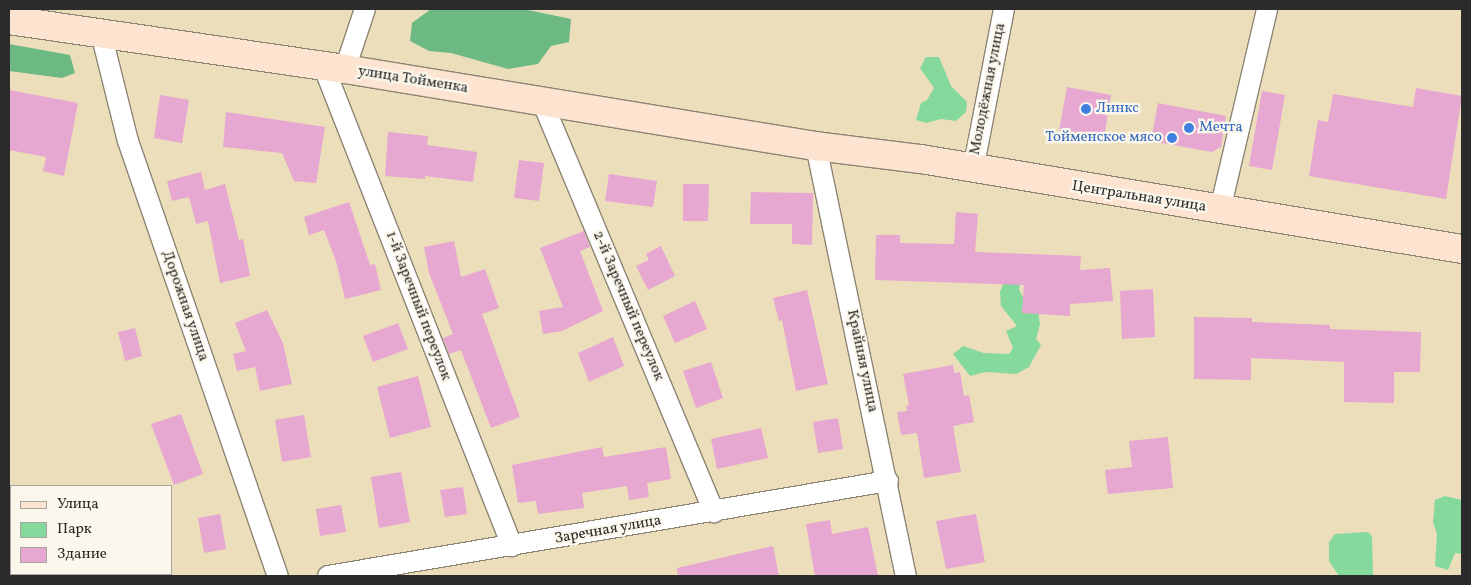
<!DOCTYPE html>
<html>
<head>
<meta charset="utf-8">
<style>
	body { margin:0 }
	#map { position:relative; width:1471px; height:585px; overflow:hidden; background:#eddebb; font-family:Vollkorn,serif }
	div>[style] { position:absolute }
	.green>* { inset:0; background:#85d99c }
	.forest>* { inset:0; background:#6cb984 }
	.building>* { inset:0; background:#e6a7d0 }
	.roads { filter:drop-shadow(1px 0 #8c8473) drop-shadow(-1px 0 #8c8473) drop-shadow(0 1px #8c8473) drop-shadow(0 -1px #8c8473) }
	.street>* { height:20px; margin:-10px; padding:0 10px; transform-origin:10px; border-radius:10px; background:#fff }
	.secondary>* { height:28px; margin:-14px; padding:0 14px; transform-origin:14px; border-radius:14px; background:#fde4d1 }
	.dots>* { width:14px; height:14px; translate:-50% -50%; box-sizing:border-box; border:2px solid #fbf7ec; border-radius:50% }
	span { translate:-50% -50%; white-space:nowrap; text-align:center; line-height:1.15; -webkit-text-stroke:4.5px #fbf7ec; paint-order:stroke }
	.street-label { font-size:15px; color:#2b2b2b }
	.shop-label { font-size:15px; color:#366cbe }
	.left { translate:0 -50%; text-align:left }
	.right { translate:-100% -50%; text-align:right }
	.frame { position:absolute; inset:0; border:10px solid #2b2b2b; pointer-events:none }
	.legend { position:absolute; left:10px; top:485px; width:162px; height:90px; box-sizing:border-box; background:#fbf7ec; border:1px solid #a8a59f; margin:0; padding:6px 9px; list-style:none; font-size:15px; color:#2b2b2b }
	.legend li { display:flex; align-items:center; gap:10px; height:25px }
	.legend b { width:25px; border:1px solid #a8a59f }
</style>
</head>
<body>
<div id="map">
	<div class="green">
		<i style="clip-path:polygon(926px 57px,939px 57px,951px 86px,967px 102px,966px 112px,956px 121px,941px 119px,927px 123px,916px 120px,921px 103px,927px 100px,934px 88px,920px 68px)"></i>
		<i style="clip-path:polygon(1008px 271px,1021px 276px,1019px 290px,1027px 303px,1038px 310px,1040px 324px,1036px 339px,1041px 345px,1029px 367px,1016px 374px,986px 372px,970px 376px,953px 354px,963px 346px,984px 353px,1009px 354px,1013px 348px,1006px 331px,1017px 326px,1001px 306px,1000px 292px)"></i>
		<i style="clip-path:polygon(1445px 496px,1462px 500px,1462px 554px,1455px 553px,1448px 570px,1435px 566px,1437px 534px,1433px 522px,1435px 500px)"></i>
		<i style="clip-path:polygon(1368px 532px,1372px 536px,1373px 576px,1339px 576px,1329px 561px,1329px 542px,1335px 534px)"></i>
	</div>
	<div class="forest">
		<i style="clip-path:polygon(431px 9px,523px 9px,571px 19px,569px 42px,551px 46px,538px 64px,508px 69px,451px 53px,429px 51px,410px 41px,412px 23px)"></i>
		<i style="clip-path:polygon(9px 44px,70px 55px,75px 73px,62px 78px,9px 71px)"></i>
	</div>
	<div class="building">
		<i style="clip-path:polygon(1067px 87px,1111px 95px,1104px 139px,1059px 131px)"></i>
		<i style="clip-path:polygon(1416px 88px,1462px 96px,1446px 199px,1309px 176px,1318px 120px,1328px 122px,1333px 94px,1413px 107px)"></i>
		<i style="clip-path:polygon(9px 90px,78px 103px,64px 176px,43px 171px,46px 157px,9px 150px)"></i>
		<i style="clip-path:polygon(1262px 91px,1285px 95px,1272px 170px,1249px 166px)"></i>
		<i style="clip-path:polygon(160px 95px,189px 100px,182px 143px,154px 138px)"></i>
		<i style="clip-path:polygon(1158px 103px,1226px 116px,1221px 147px,1212px 152px,1151px 141px)"></i>
		<i style="clip-path:polygon(226px 112px,325px 127px,316px 183px,294px 181px,282px 153px,223px 147px)"></i>
		<i style="clip-path:polygon(388px 132px,428px 136px,427px 145px,477px 152px,473px 182px,425px 176px,425px 179px,385px 176px)"></i>
		<i style="clip-path:polygon(519px 160px,544px 163px,539px 201px,514px 198px)"></i>
		<i style="clip-path:polygon(201px 172px,205px 190px,225px 184px,239px 240px,243px 239px,250px 276px,220px 283px,208px 221px,196px 224px,189px 197px,172px 201px,167px 181px)"></i>
		<i style="clip-path:polygon(609px 174px,657px 181px,653px 207px,605px 201px)"></i>
		<i style="clip-path:polygon(683px 184px,709px 184px,708px 221px,683px 221px)"></i>
		<i style="clip-path:polygon(751px 192px,813px 193px,812px 245px,792px 244px,792px 224px,750px 224px)"></i>
		<i style="clip-path:polygon(349px 202px,370px 265px,375px 264px,381px 290px,345px 299px,336px 261px,324px 230px,309px 235px,304px 217px)"></i>
		<i style="clip-path:polygon(956px 212px,978px 214px,975px 252px,1081px 256px,1080px 270px,1110px 268px,1113px 301px,1070px 304px,1070px 316px,1022px 313px,1024px 285px,875px 280px,876px 235px,900px 235px,900px 243px,954px 244px)"></i>
		<i style="clip-path:polygon(584px 231px,590px 247px,580px 251px,603px 311px,562px 331px,543px 334px,539px 311px,563px 307px,540px 248px)"></i>
		<i style="clip-path:polygon(454px 241px,461px 277px,485px 269px,499px 308px,482px 314px,520px 417px,491px 428px,461px 350px,449px 354px,443px 338px,453px 334px,429px 273px,424px 247px)"></i>
		<i style="clip-path:polygon(661px 246px,675px 276px,648px 290px,636px 266px,649px 260px,646px 254px)"></i>
		<i style="clip-path:polygon(1153px 289px,1155px 337px,1122px 339px,1120px 291px)"></i>
		<i style="clip-path:polygon(807px 290px,828px 384px,796px 391px,782px 320px,779px 321px,773px 298px)"></i>
		<i style="clip-path:polygon(695px 301px,707px 329px,675px 343px,663px 316px)"></i>
		<i style="clip-path:polygon(267px 310px,283px 343px,292px 384px,260px 391px,255px 367px,237px 371px,233px 354px,246px 351px,235px 323px)"></i>
		<i style="clip-path:polygon(1194px 317px,1252px 318px,1252px 322px,1330px 325px,1330px 329px,1421px 332px,1420px 372px,1394px 372px,1394px 403px,1344px 402px,1344px 362px,1251px 358px,1251px 380px,1194px 379px)"></i>
		<i style="clip-path:polygon(398px 323px,408px 349px,373px 362px,363px 336px)"></i>
		<i style="clip-path:polygon(135px 328px,142px 356px,125px 361px,118px 332px)"></i>
		<i style="clip-path:polygon(613px 337px,624px 366px,589px 382px,578px 353px)"></i>
		<i style="clip-path:polygon(711px 362px,723px 398px,696px 408px,683px 371px)"></i>
		<i style="clip-path:polygon(953px 365px,954px 373px,960px 372px,964px 396px,969px 395px,974px 422px,953px 426px,961px 472px,924px 478px,917px 433px,901px 435px,897px 412px,907px 411px,906px 406px,909px 405px,903px 374px)"></i>
		<i style="clip-path:polygon(418px 376px,431px 427px,390px 438px,377px 387px)"></i>
		<i style="clip-path:polygon(181px 414px,203px 474px,174px 485px,151px 424px)"></i>
		<i style="clip-path:polygon(304px 415px,311px 457px,282px 462px,275px 420px)"></i>
		<i style="clip-path:polygon(838px 418px,843px 449px,818px 453px,813px 422px)"></i>
		<i style="clip-path:polygon(761px 428px,768px 458px,717px 469px,711px 439px)"></i>
		<i style="clip-path:polygon(1168px 437px,1173px 488px,1108px 494px,1105px 470px,1132px 467px,1129px 441px)"></i>
		<i style="clip-path:polygon(602px 447px,604px 457px,666px 447px,671px 479px,647px 483px,649px 497px,629px 500px,627px 486px,582px 493px,584px 508px,538px 514px,536px 501px,518px 503px,512px 465px)"></i>
		<i style="clip-path:polygon(401px 472px,410px 522px,379px 528px,371px 477px)"></i>
		<i style="clip-path:polygon(463px 487px,467px 514px,445px 517px,440px 490px)"></i>
		<i style="clip-path:polygon(341px 505px,346px 532px,320px 536px,316px 509px)"></i>
		<i style="clip-path:polygon(220px 514px,226px 549px,204px 553px,198px 518px)"></i>
		<i style="clip-path:polygon(976px 514px,985px 562px,946px 569px,936px 521px)"></i>
		<i style="clip-path:polygon(830px 520px,832px 534px,868px 527px,878px 576px,815px 576px,806px 524px)"></i>
		<i style="clip-path:polygon(773px 546px,779px 576px,678px 576px,677px 568px)"></i>
	</div>
	<div class="roads">
		<div class="street">
			<i style="left:101px;top:33px;width:111px;rotate:76deg"></i>
			<i style="left:128px;top:141px;width:460px;rotate:71deg"></i>
			<i style="left:323px;top:65px;width:517px;rotate:68.55deg"></i>
			<i style="left:345px;top:69px;width:63px;rotate:-71.6deg"></i>
			<i style="left:542px;top:101px;width:446px;rotate:67.3deg"></i>
			<i style="left:816px;top:146px;width:439px;rotate:78.2deg"></i>
			<i style="left:973px;top:170px;width:164px;rotate:-79.1deg"></i>
			<i style="left:1220px;top:210px;width:206px;rotate:-76.8deg"></i>
			<i style="left:328px;top:576px;width:568px;rotate:-9.63deg"></i>
		</div>
		<div class="secondary">
			<i style="left:9px;top:20px;width:340px;rotate:8.3deg"></i>
			<i style="left:345px;top:69px;width:477px;rotate:9.3deg"></i>
			<i style="left:816px;top:146px;width:106px;rotate:7.1deg"></i>
			<i style="left:921px;top:159px;width:548px;rotate:9.45deg"></i>
		</div>
	</div>
	<div class="dots">
		<i style="left:1086px;top:109px;background:#3f7fe0"></i>
		<i style="left:1189px;top:128px;background:#3f7fe0"></i>
		<i style="left:1172px;top:138px;background:#3f7fe0"></i>
	</div>
	<div class="street-label">
		<span style="left:413px;top:80px;rotate:9deg">улица Тойменка</span>
		<span style="left:988px;top:89px;rotate:-79deg">Молодёжная улица</span>
		<span style="left:1139px;top:197px;rotate:9deg">Центральная улица</span>
		<span style="left:185px;top:306px;rotate:71deg">Дорожная улица</span>
		<span style="left:418px;top:306px;rotate:69deg">1-й Заречный переулок</span>
		<span style="left:628px;top:306px;rotate:67deg">2-й Заречный переулок</span>
		<span style="left:862px;top:361px;rotate:78deg">Крайняя улица</span>
		<span style="left:608px;top:530px;rotate:-10deg">Заречная улица</span>
	</div>
	<div class="shop-label">
		<span class="left" style="left:1096px;top:109px">Линкс</span>
		<span class="left" style="left:1199px;top:128px">Мечта</span>
		<span class="right" style="left:1162px;top:138px">Тойменское мясо</span>
	</div>
	<div class="frame"></div>
	<ul class="legend">
	<li><b style="height:6px;background:#fde4d1"></b>Улица</li>
	<li><b style="height:14px;background:#85d99c"></b>Парк</li>
	<li><b style="height:14px;background:#e6a7d0"></b>Здание</li>
	</ul>
</div>
</body>
</html>
